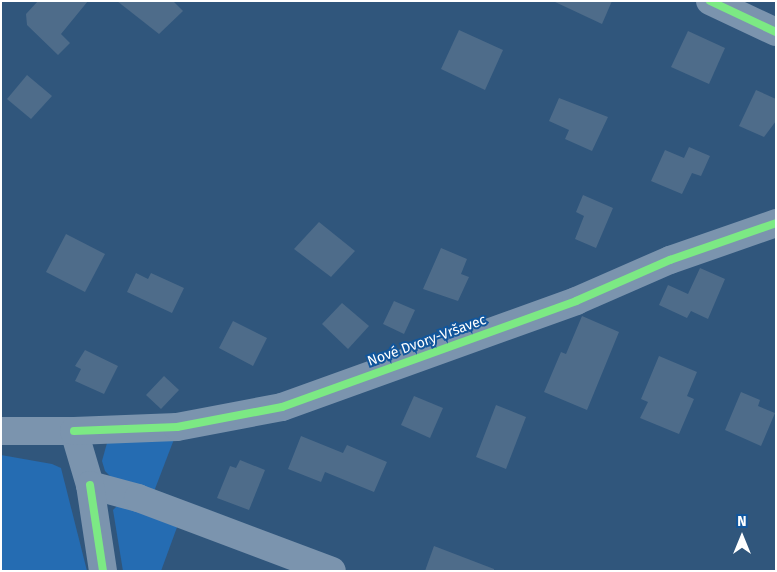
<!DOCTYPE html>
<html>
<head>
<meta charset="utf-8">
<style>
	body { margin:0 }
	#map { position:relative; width:777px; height:572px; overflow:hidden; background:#30567c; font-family:"Fira Sans",sans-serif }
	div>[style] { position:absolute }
	.green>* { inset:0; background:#256cb2 }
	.building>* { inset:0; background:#4e6c8a }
	.minor>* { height:28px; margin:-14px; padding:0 14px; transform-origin:14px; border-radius:14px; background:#7b94ae }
	.cycleway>* { height:8px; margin:-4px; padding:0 4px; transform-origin:4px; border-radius:4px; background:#7ce984 }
	span { translate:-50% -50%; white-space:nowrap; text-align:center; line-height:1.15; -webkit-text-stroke:4px #11569c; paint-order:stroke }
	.street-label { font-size:14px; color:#fff }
	.frame { position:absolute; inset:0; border:2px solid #fff; pointer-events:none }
	.north { position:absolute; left:717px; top:512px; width:50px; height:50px; -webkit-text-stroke:4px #11569c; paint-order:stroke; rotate:0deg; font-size:14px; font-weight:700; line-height:20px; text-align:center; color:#fff }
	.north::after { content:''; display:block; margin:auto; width:18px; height:22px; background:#fff; clip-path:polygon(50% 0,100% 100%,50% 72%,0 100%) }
</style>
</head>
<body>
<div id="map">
	<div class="green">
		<i style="clip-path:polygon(176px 434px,153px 494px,113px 479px,105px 471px,102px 461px,107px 443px)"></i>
		<i style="clip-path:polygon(1px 455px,52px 464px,61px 468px,87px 571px,1px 571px)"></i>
		<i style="clip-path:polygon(120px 503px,180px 519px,161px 571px,123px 571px,113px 510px)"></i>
	</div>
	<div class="building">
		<i style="clip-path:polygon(38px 1px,88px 1px,61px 34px,70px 43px,58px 55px,27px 25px,26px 14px)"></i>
		<i style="clip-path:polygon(117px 1px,173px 1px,183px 11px,159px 34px)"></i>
		<i style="clip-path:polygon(553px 1px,612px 1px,602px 24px)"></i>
		<i style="clip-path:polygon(459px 30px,503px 50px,485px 90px,441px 69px)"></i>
		<i style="clip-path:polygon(688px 31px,725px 48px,709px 84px,671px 67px)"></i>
		<i style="clip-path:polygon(27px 75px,52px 96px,31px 119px,7px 99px)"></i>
		<i style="clip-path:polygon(756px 90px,776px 99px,776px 121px,764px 137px,739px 126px)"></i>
		<i style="clip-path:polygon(559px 98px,608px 117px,592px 151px,565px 139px,569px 130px,549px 121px)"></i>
		<i style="clip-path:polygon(689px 147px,710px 156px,701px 176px,692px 173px,682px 194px,651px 181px,665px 150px,684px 158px)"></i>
		<i style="clip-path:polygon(583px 195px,613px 208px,596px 248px,575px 239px,584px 216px,576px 212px)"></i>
		<i style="clip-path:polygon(319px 222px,355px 251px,331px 277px,294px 249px)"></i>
		<i style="clip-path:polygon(66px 234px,105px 254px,85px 292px,46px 272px)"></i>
		<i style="clip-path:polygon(441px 248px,467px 259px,461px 274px,469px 277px,458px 301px,423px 289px)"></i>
		<i style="clip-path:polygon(700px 268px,725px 279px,708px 319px,691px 311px,687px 318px,659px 305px,668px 285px,688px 294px)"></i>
		<i style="clip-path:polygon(136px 273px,148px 279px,151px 273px,184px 288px,172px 313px,127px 292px)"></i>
		<i style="clip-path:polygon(394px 301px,415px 310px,404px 334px,383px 324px)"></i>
		<i style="clip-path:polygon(342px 303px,369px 326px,348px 349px,322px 324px)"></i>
		<i style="clip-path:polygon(582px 316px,619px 332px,587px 410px,544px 392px,561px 352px,566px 354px)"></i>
		<i style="clip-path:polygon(233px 321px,267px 338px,253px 366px,219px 348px)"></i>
		<i style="clip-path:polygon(85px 350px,118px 366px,104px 394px,75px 381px,81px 369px,75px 366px)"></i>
		<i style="clip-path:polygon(659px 356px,697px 372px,687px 396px,694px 399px,679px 434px,640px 418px,648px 402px,641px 399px)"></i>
		<i style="clip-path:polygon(164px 376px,179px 390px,161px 409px,146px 395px)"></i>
		<i style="clip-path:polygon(741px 392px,760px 400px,758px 406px,775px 413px,761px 446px,725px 430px)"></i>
		<i style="clip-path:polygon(414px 396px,443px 408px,430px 438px,401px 425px)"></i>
		<i style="clip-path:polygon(496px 405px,526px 417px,506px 469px,476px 457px)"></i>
		<i style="clip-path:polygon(301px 436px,343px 453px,347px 445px,387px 462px,374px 492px,325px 472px,321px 482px,288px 469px)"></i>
		<i style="clip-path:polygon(240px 460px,265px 470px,249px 510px,217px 498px,230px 466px,236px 468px)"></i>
		<i style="clip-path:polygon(434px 546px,494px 569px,494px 571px,425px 571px)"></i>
	</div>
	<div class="minor">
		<i style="left:710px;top:1px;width:73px;rotate:25.2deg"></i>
		<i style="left:1px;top:431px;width:73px"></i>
		<i style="left:74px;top:431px;width:56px;rotate:73.5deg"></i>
		<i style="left:90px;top:485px;width:50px;rotate:15.2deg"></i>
		<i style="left:138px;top:498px;width:207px;rotate:20.6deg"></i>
		<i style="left:74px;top:431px;width:103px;rotate:-2.2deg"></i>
		<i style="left:177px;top:427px;width:107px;rotate:-10.8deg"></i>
		<i style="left:282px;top:407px;width:313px;rotate:-19.8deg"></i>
		<i style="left:576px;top:301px;width:103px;rotate:-23.6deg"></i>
		<i style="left:670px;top:260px;width:112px;rotate:-19.2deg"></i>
		<i style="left:90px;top:485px;width:87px;rotate:81.4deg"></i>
	</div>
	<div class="cycleway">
		<i style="left:710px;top:1px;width:73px;rotate:25.2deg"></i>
		<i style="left:74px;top:431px;width:103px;rotate:-2.2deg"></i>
		<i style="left:177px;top:427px;width:107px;rotate:-10.8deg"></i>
		<i style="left:282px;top:407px;width:313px;rotate:-19.8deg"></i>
		<i style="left:576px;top:301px;width:103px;rotate:-23.6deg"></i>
		<i style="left:670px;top:260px;width:112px;rotate:-19.2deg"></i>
		<i style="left:90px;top:485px;width:87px;rotate:81.4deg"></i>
	</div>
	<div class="street-label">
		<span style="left:427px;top:341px;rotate:-20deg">Nové Dvory-Vršavec</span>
	</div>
	<div class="frame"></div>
	<div class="north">N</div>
</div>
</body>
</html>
